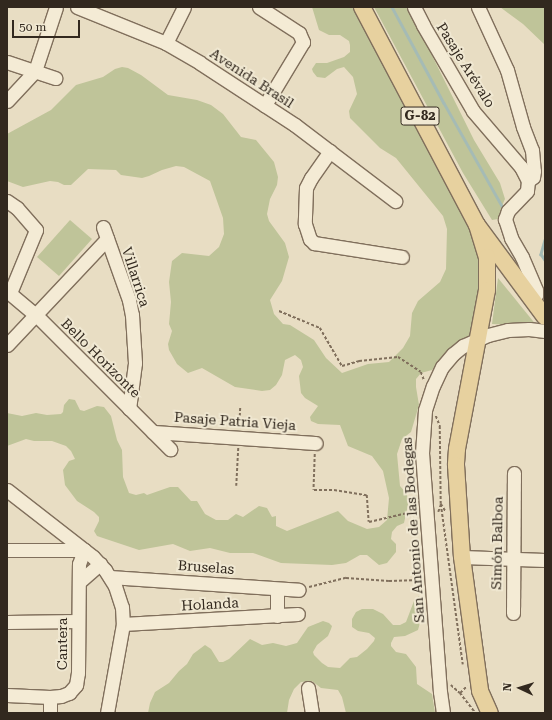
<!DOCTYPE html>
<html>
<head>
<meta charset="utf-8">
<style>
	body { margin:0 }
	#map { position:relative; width:552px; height:720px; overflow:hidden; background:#e8ddc3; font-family:"Roboto Serif",serif }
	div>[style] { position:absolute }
	.green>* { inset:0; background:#bfc499 }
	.stream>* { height:2.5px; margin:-1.25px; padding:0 1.25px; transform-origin:1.25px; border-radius:1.25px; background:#a5bbb5 }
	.path>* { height:1.5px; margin-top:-0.75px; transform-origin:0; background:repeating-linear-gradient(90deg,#806f5c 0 3px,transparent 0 5px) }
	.roads { filter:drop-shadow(1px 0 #806f5c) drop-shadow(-1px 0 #806f5c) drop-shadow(0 1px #806f5c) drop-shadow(0 -1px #806f5c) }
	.minor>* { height:13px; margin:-6.5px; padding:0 6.5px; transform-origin:6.5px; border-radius:6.5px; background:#f4ebd5 }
	.major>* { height:16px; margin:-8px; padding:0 8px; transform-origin:8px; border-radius:8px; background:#e7d19f }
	span { translate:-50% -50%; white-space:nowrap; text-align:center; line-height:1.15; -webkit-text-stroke:4px #f0e8d2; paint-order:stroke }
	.shield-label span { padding:1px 3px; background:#f0e8d2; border:1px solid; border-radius:3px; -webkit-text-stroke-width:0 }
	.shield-label { font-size:13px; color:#32281e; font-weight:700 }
	.street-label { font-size:14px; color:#32281e }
	.frame { position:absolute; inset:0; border:8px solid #32281e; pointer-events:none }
	.north { position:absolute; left:500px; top:668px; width:40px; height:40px; -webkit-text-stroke:3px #f0e8d2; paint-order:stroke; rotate:274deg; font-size:11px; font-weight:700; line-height:16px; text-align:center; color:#32281e }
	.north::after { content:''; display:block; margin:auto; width:14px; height:18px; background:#32281e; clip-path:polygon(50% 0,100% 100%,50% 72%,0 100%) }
	.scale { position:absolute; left:12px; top:20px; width:68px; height:18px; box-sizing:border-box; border:2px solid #32281e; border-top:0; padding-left:5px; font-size:12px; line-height:14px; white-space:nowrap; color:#32281e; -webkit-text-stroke:3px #f0e8d2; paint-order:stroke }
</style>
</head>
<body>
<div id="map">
	<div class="green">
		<i style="clip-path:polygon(312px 7px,356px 7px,435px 154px,480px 250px,480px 299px,471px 336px,432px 370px,421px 373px,416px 379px,416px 387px,419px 405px,411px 432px,402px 439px,397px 454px,400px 486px,407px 494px,408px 505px,404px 523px,397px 526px,392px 532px,391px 539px,396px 544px,396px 552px,387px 563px,379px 565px,367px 555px,360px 555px,346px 563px,332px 565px,281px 563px,253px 553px,230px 553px,210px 548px,190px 551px,173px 544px,139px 550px,97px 536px,94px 531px,99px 521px,99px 517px,94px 512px,77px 501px,65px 485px,63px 470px,69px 461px,75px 459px,71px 451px,66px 446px,52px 441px,34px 441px,26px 439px,7px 446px,7px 413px,22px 416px,36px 413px,47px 415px,61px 414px,63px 412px,64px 405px,69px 399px,75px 400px,80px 410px,84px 411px,97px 406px,104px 407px,111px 416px,117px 440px,122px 450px,123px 477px,129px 493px,136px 495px,144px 493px,147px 495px,170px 487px,178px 487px,191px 501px,197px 501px,205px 514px,216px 520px,228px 520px,236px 514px,243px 517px,259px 506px,267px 508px,272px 517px,276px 516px,276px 526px,287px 531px,338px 511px,348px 521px,367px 529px,379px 527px,387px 520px,389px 498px,383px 471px,372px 456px,348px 446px,340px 425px,318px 424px,311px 421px,310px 417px,318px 406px,305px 398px,301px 393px,299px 376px,303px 367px,301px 360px,295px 355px,285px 360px,282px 375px,276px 385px,270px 390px,262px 391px,235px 387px,202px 368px,188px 373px,177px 364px,169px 350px,168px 344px,172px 331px,169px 324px,171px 302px,169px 282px,172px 261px,182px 253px,209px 256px,219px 247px,224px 234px,223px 218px,210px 181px,184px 167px,176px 166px,162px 170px,149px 176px,142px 178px,121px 175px,116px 170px,88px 169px,71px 185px,64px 185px,58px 182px,50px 181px,23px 187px,7px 181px,7px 134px,51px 110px,76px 85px,103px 77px,115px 69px,122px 67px,128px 68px,141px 75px,168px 95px,197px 100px,211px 105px,223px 114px,241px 137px,256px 140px,274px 162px,278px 177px,277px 185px,270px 199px,267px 214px,269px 221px,285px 243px,289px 257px,282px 281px,270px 300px,274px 314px,283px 324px,290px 325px,314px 340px,326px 358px,342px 373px,368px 364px,389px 362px,403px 348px,410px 336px,412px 313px,418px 301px,440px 282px,446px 269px,447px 229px,443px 216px,396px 158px,380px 148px,350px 118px,349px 111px,357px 94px,353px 77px,344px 67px,337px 69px,325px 78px,317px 77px,313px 72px,312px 69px,316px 63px,327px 63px,344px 57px,350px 52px,350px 45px,349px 41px,340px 35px,329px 35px,319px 30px)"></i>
		<i style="clip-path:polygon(374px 7px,408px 7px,474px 140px,500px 183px,505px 199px,501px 208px,501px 215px,498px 219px,492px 220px,463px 173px)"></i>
		<i style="clip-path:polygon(500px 7px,545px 7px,545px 45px,523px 24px)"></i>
		<i style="clip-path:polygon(70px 220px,92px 239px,59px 276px,37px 257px)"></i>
		<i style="clip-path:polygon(498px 278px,537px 326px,492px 324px)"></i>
		<i style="clip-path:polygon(419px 596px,424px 608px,418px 630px,405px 636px,394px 637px,391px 643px,391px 646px,396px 652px,406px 654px,416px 667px,417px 684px,432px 694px,435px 713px,346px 713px,342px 697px,338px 690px,321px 688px,312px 681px,301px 682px,294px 689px,289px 700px,287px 713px,148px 713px,150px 703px,155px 692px,169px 683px,179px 671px,187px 664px,193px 654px,205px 645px,211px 649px,219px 662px,223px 662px,229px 659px,250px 639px,262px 645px,273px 643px,286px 646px,297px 643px,308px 627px,323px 621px,329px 623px,332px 626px,331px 629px,328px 636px,317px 645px,313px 652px,314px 655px,322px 663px,328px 667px,340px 668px,350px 658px,357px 657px,367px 649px,374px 641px,375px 638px,369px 633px,358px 631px,352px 627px,352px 619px,356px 612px,362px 609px,373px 609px,383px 614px,393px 625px,400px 625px,406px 622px,414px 601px)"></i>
	</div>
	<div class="stream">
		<i style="left:392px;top:7px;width:109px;rotate:61.6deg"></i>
		<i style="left:444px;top:103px;width:118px;rotate:60.6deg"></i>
		<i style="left:545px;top:240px;width:15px;rotate:106deg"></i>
		<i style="left:541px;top:254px;width:7px;rotate:56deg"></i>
	</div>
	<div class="path">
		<i style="left:279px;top:311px;width:44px;rotate:22.5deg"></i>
		<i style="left:320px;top:328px;width:44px;rotate:59.9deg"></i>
		<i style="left:342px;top:366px;width:18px;rotate:-16deg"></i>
		<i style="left:359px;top:361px;width:39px;rotate:-6deg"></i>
		<i style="left:398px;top:357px;width:27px;rotate:33deg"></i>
		<i style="left:421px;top:372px;width:9px;rotate:69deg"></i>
		<i style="left:436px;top:416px;width:11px;rotate:68deg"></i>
		<i style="left:440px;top:426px;width:78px;rotate:89.3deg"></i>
		<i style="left:441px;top:504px;width:162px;rotate:82.2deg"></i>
		<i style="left:239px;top:426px;width:19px;rotate:-87deg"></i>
		<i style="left:315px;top:454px;width:36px;rotate:92deg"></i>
		<i style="left:314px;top:490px;width:20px"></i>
		<i style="left:334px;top:490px;width:33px;rotate:9deg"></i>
		<i style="left:367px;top:495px;width:27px;rotate:86deg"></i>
		<i style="left:369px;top:522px;width:48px;rotate:-13.2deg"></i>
		<i style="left:236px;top:486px;width:38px;rotate:-87deg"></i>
		<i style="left:438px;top:512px;width:9px;rotate:-69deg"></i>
		<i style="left:441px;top:504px;width:9px;rotate:58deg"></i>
		<i style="left:309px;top:587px;width:38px;rotate:-14deg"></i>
		<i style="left:346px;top:578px;width:43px;rotate:4deg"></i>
		<i style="left:389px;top:581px;width:31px;rotate:-2deg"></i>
		<i style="left:451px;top:685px;width:12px;rotate:42deg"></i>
		<i style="left:460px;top:693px;width:24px;rotate:52deg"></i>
		<i style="left:460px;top:693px;width:10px;rotate:-45deg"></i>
	</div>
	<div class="roads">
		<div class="minor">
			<i style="left:77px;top:7px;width:96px;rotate:22deg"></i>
			<i style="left:166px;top:43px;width:39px;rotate:30deg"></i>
			<i style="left:200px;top:63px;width:113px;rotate:33.1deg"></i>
			<i style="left:295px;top:125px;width:126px;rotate:37.2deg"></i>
			<i style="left:259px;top:7px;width:48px;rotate:33deg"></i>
			<i style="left:299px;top:33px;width:10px;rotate:66deg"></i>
			<i style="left:303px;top:42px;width:74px;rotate:121.1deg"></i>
			<i style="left:414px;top:7px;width:20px;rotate:63deg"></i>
			<i style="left:423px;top:25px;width:99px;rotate:59.8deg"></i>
			<i style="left:473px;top:111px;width:74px;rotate:49.4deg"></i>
			<i style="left:521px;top:167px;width:16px;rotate:63deg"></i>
			<i style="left:528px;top:181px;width:10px;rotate:96deg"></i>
			<i style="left:527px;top:191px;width:28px;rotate:134deg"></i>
			<i style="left:508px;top:211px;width:9px;rotate:111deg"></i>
			<i style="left:505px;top:219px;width:20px;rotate:72deg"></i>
			<i style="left:511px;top:238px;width:22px;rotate:60deg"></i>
			<i style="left:522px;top:257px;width:36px;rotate:67deg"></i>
			<i style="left:536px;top:290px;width:5px;rotate:90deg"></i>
			<i style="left:536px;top:295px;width:6px;rotate:121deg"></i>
			<i style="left:478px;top:7px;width:69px;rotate:65.3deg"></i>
			<i style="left:507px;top:70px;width:59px;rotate:74.3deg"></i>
			<i style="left:523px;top:127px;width:25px;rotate:69deg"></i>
			<i style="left:532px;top:150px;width:21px;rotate:85deg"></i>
			<i style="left:534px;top:171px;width:6px;rotate:99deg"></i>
			<i style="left:533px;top:177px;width:6px;rotate:141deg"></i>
			<i style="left:166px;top:43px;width:40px;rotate:-63.4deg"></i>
			<i style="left:7px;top:62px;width:51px;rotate:18.4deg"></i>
			<i style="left:7px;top:101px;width:41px;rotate:-47deg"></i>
			<i style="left:35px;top:71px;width:67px;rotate:-71.8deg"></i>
			<i style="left:330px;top:151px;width:33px;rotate:125deg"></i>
			<i style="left:311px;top:178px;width:11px;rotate:117deg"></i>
			<i style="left:306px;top:188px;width:36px;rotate:92deg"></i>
			<i style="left:305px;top:224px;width:16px;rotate:72deg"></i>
			<i style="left:310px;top:239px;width:6px;rotate:45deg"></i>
			<i style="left:314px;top:243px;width:89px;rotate:9deg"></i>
			<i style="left:7px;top:201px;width:12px;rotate:35deg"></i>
			<i style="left:17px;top:208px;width:29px;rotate:49deg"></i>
			<i style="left:36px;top:230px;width:68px;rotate:112.4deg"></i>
			<i style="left:103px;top:227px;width:77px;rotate:70.4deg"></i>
			<i style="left:129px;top:300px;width:15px;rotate:79deg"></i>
			<i style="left:132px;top:315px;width:48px;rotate:86.4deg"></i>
			<i style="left:135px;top:363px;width:46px;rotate:97.4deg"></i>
			<i style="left:7px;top:291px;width:38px;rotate:40deg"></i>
			<i style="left:36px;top:315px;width:190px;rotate:45deg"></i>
			<i style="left:7px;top:345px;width:146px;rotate:-46.7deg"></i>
			<i style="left:153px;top:432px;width:163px;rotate:3.9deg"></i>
			<i style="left:7px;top:490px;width:109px;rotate:37.9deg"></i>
			<i style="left:93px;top:557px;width:18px;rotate:47deg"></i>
			<i style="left:105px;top:570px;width:19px;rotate:58deg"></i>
			<i style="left:115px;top:586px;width:22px;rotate:72deg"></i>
			<i style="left:122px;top:607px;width:17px;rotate:87deg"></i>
			<i style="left:123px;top:624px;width:90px;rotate:100.2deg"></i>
			<i style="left:7px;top:550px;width:77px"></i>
			<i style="left:462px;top:557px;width:83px;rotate:2.1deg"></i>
			<i style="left:110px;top:577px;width:189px;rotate:3.9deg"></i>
			<i style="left:79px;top:582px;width:28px;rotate:-41deg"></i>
			<i style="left:513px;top:613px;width:140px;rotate:-89.6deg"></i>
			<i style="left:277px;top:616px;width:27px;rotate:-90deg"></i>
			<i style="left:7px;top:622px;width:71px;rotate:-0.8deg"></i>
			<i style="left:123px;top:624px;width:175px;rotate:-3.3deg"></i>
			<i style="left:308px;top:688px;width:25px;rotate:81deg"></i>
			<i style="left:7px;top:695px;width:43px;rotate:2.7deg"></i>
			<i style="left:50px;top:697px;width:11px;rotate:-5deg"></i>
			<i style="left:61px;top:696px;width:9px;rotate:-21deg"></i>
			<i style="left:69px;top:693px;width:11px;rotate:-49deg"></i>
			<i style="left:76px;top:685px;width:12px;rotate:-81deg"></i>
			<i style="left:78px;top:673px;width:109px;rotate:-89.5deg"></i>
			<i style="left:79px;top:564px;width:15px;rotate:-70deg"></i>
			<i style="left:50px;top:713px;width:16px;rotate:-90deg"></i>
			<i style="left:443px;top:713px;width:21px;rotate:-98deg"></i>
			<i style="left:440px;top:692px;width:240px;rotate:-94.3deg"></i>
			<i style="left:422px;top:453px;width:43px;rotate:-86deg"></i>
			<i style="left:425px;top:410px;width:25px;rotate:-72deg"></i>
			<i style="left:433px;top:386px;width:21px;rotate:-65deg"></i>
			<i style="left:442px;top:367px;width:17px;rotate:-50deg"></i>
			<i style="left:453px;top:354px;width:13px;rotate:-39deg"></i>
			<i style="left:463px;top:346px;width:27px;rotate:-24deg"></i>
			<i style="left:488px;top:335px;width:21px;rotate:-14deg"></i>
			<i style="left:508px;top:330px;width:21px;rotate:-3deg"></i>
			<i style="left:529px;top:329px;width:16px;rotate:7deg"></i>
		</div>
		<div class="major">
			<i style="left:362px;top:7px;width:246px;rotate:62.2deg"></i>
			<i style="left:477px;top:225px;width:114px;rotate:53.5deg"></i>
			<i style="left:477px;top:225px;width:34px;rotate:73deg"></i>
			<i style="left:487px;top:257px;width:33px;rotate:90deg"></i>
			<i style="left:487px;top:290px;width:162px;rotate:100.7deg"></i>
			<i style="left:457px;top:449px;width:16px;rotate:94deg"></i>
			<i style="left:456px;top:465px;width:92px;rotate:86.3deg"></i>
			<i style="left:462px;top:557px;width:135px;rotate:82.3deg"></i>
			<i style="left:480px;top:691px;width:24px;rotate:66deg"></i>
		</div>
	</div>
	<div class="shield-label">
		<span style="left:420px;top:116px">G-82</span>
	</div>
	<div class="street-label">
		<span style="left:466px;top:65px;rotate:58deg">Pasaje Arévalo</span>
		<span style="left:252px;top:78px;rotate:33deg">Avenida Brasil</span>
		<span style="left:136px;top:277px;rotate:72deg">Villarrica</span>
		<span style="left:101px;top:358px;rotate:45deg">Bello Horizonte</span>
		<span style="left:235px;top:421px;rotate:4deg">Pasaje Patria Vieja</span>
		<span style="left:413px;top:530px;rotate:-94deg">San Antonio de las Bodegas</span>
		<span style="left:497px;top:543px;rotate:-89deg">Simón Balboa</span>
		<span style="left:206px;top:567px;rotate:4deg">Bruselas</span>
		<span style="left:210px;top:604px;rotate:-3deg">Holanda</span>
		<span style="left:62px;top:644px;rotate:-90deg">Cantera</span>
	</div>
	<div class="frame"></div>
	<div class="north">N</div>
	<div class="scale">50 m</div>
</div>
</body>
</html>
